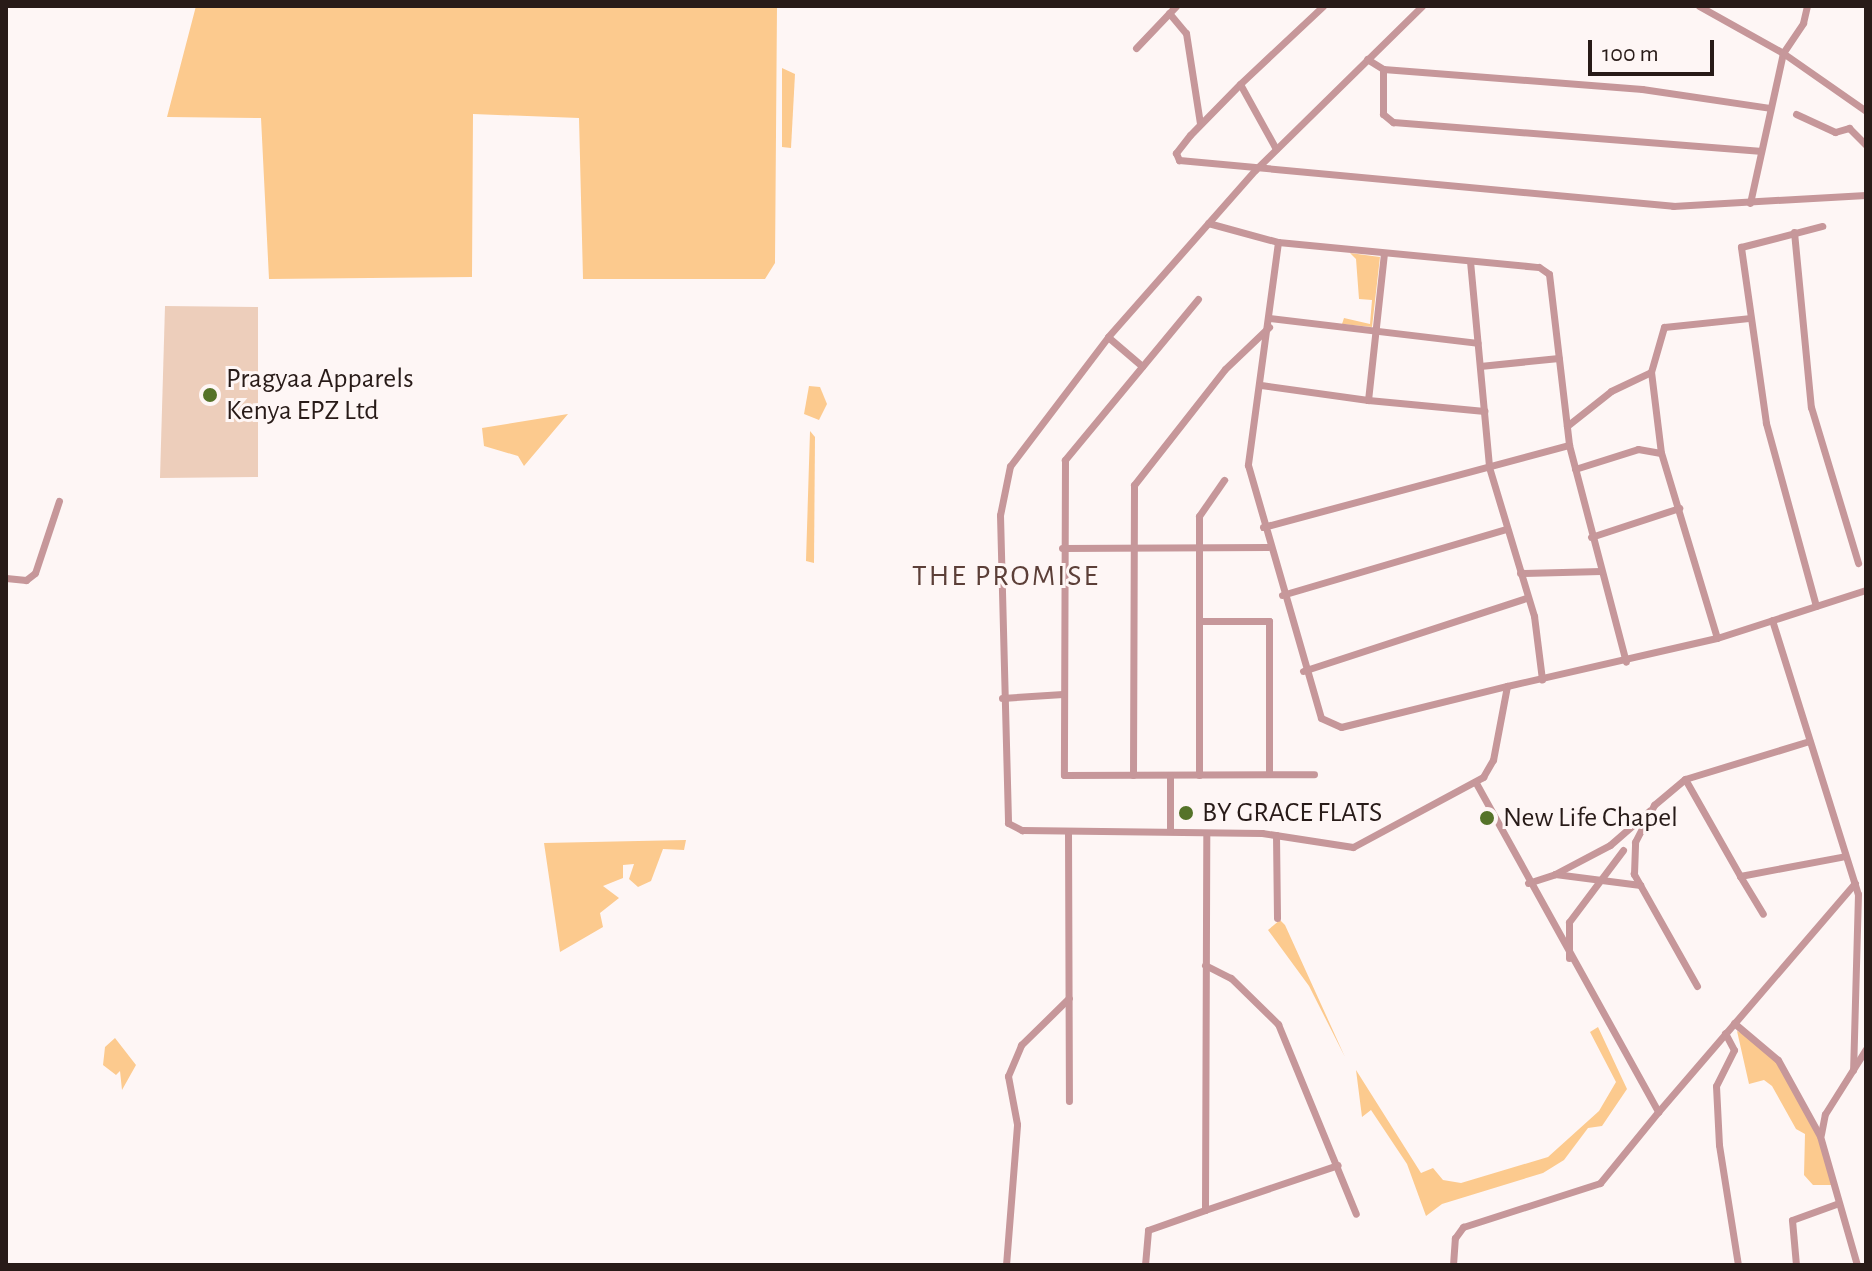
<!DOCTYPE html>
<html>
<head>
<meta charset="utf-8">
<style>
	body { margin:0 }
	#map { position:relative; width:1872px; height:1271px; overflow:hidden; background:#fef6f5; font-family:"Alegreya Sans",sans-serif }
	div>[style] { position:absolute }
	.green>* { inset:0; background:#fcca8e }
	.building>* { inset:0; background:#edcebb }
	.street>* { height:7px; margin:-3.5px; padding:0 3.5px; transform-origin:3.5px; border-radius:3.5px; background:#c6979a }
	.dots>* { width:22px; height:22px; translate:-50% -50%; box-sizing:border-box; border:4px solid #fef6f5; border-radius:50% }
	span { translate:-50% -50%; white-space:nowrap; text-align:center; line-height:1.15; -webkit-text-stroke:6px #fef6f5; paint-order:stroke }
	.poi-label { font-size:28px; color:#281b18 }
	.left { translate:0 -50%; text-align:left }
	.neighbourhood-label { font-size:30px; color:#5c3f38; letter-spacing:2px }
	.frame { position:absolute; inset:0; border:8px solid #281b18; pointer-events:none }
	.scale { position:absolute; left:1588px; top:40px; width:126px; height:36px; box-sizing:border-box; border:4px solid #281b18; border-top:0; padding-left:10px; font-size:24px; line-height:28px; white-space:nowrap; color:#281b18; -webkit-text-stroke:6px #fef6f5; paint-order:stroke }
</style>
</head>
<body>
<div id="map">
	<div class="green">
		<i style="clip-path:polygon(196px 6px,777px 6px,775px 263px,765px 279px,583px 279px,579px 118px,473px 114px,472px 277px,269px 279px,261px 118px,167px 117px)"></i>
		<i style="clip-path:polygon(782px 68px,795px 74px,791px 148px,782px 147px)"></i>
		<i style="clip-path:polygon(1350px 253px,1380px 257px,1372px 327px,1342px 324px,1344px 318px,1370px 324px,1372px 300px,1359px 299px,1356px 259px)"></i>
		<i style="clip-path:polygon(809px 386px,820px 387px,827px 404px,819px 420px,804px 414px)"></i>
		<i style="clip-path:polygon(568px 414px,524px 466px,518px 456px,484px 446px,482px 428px)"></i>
		<i style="clip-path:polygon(810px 431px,815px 437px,814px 563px,806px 561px)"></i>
		<i style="clip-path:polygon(686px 840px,684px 850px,663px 849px,651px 881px,638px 887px,629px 879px,634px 864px,623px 865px,623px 878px,603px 886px,619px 898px,600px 913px,603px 927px,560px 952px,544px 843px)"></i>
		<i style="clip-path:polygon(1280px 920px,1285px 925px,1345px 1057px,1309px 986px,1268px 930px)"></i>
		<i style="clip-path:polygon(1598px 1027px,1627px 1089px,1602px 1126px,1588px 1128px,1564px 1160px,1543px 1173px,1442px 1204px,1426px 1216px,1407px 1164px,1371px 1110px,1362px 1117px,1356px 1070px,1421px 1173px,1433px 1168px,1443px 1180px,1461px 1183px,1548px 1157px,1599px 1111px,1616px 1082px,1590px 1032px)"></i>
		<i style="clip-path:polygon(1737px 1031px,1759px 1041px,1778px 1060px,1820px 1136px,1832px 1185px,1813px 1185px,1804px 1175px,1805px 1134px,1796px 1129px,1772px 1086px,1764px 1080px,1749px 1084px)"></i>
		<i style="clip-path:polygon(115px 1038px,136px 1065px,122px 1090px,120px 1071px,116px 1075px,103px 1065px,105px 1047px)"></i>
	</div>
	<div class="building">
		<i style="clip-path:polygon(165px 306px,258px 307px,258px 477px,160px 478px)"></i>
	</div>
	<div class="street">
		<i style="left:1422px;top:6px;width:234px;rotate:135.5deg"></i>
		<i style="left:1255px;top:170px;width:222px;rotate:131.4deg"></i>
		<i style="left:1108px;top:337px;width:162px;rotate:127.2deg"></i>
		<i style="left:1010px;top:466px;width:50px;rotate:101.5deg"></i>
		<i style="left:1000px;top:515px;width:308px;rotate:88.5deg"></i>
		<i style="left:1008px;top:823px;width:16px;rotate:27deg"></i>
		<i style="left:1022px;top:830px;width:240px;rotate:0.7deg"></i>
		<i style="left:1262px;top:833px;width:92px;rotate:8.7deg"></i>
		<i style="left:1353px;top:847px;width:148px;rotate:-28.3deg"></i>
		<i style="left:1483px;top:777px;width:20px;rotate:-60deg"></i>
		<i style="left:1493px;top:760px;width:75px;rotate:-79.3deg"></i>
		<i style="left:1507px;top:686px;width:215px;rotate:-12.9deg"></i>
		<i style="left:1717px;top:638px;width:157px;rotate:-17.9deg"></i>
		<i style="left:1699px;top:6px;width:96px;rotate:29.2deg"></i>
		<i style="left:1783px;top:53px;width:36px;rotate:-56deg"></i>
		<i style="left:1803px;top:23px;width:17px;rotate:-77deg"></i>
		<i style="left:1169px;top:13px;width:26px;rotate:50deg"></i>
		<i style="left:1186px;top:33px;width:91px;rotate:81.2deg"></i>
		<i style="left:1136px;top:48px;width:58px;rotate:-46.4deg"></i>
		<i style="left:1367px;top:59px;width:19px;rotate:32deg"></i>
		<i style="left:1383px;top:69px;width:260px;rotate:4.4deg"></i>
		<i style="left:1642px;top:89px;width:129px;rotate:8.4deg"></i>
		<i style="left:1383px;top:69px;width:45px;rotate:90deg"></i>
		<i style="left:1383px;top:114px;width:13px;rotate:39deg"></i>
		<i style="left:1393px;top:122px;width:367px;rotate:4.5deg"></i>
		<i style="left:1240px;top:84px;width:71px;rotate:134.4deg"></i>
		<i style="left:1190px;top:135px;width:23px;rotate:128deg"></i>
		<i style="left:1176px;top:153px;width:8px;rotate:67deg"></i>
		<i style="left:1179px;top:160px;width:496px;rotate:5.3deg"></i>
		<i style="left:1673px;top:206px;width:193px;rotate:-3.3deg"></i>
		<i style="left:1796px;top:114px;width:43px;rotate:24.8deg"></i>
		<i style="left:1835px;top:132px;width:15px;rotate:-16deg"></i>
		<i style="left:1849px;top:128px;width:24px;rotate:45deg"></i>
		<i style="left:1276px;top:149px;width:74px;rotate:-119deg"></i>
		<i style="left:1240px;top:84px;width:114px;rotate:-43.2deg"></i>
		<i style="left:1750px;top:203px;width:154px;rotate:-77.6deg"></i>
		<i style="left:1783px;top:53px;width:101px;rotate:34.9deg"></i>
		<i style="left:1208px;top:223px;width:73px;rotate:15.2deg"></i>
		<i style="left:1278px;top:242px;width:262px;rotate:5.5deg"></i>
		<i style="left:1539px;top:267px;width:12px;rotate:35deg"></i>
		<i style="left:1549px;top:274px;width:172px;rotate:83.3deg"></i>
		<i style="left:1569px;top:445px;width:224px;rotate:75.3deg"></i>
		<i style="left:1794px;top:232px;width:176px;rotate:84.5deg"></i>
		<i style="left:1811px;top:407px;width:163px;rotate:73.2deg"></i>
		<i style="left:1278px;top:242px;width:225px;rotate:97.7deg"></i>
		<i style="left:1248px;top:465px;width:263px;rotate:73.9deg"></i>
		<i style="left:1321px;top:718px;width:22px;rotate:24deg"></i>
		<i style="left:1341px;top:727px;width:171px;rotate:-13.9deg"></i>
		<i style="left:1384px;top:253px;width:148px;rotate:96.2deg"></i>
		<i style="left:1368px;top:400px;width:117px;rotate:5.4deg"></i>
		<i style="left:1470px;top:261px;width:207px;rotate:84.7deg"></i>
		<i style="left:1489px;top:467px;width:156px;rotate:73.2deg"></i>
		<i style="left:1534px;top:616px;width:64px;rotate:82.8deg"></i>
		<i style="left:1198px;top:299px;width:209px;rotate:129.6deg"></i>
		<i style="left:1065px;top:460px;width:315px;rotate:90.2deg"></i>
		<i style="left:1064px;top:775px;width:250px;rotate:-0.2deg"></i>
		<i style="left:1269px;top:318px;width:210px;rotate:6.8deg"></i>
		<i style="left:1108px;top:337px;width:45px;rotate:40.5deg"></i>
		<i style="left:1480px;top:366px;width:79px;rotate:-5.8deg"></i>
		<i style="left:1261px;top:385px;width:108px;rotate:8deg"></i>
		<i style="left:1567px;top:426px;width:56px;rotate:-38.5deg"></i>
		<i style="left:1611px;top:391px;width:44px;rotate:-25.4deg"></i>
		<i style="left:1575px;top:469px;width:66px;rotate:-17.6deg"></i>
		<i style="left:1638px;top:449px;width:23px;rotate:10deg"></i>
		<i style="left:1263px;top:527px;width:317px;rotate:-15deg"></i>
		<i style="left:1591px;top:537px;width:93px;rotate:-18.2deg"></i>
		<i style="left:1062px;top:548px;width:206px;rotate:-0.3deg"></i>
		<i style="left:1520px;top:573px;width:81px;rotate:-1.4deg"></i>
		<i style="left:6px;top:578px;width:20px;rotate:6deg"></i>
		<i style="left:26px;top:580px;width:11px;rotate:-38deg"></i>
		<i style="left:35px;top:573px;width:76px;rotate:-71.6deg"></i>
		<i style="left:1282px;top:595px;width:234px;rotate:-16.4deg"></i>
		<i style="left:1816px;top:606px;width:190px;rotate:-105.3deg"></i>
		<i style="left:1766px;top:423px;width:178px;rotate:-98.1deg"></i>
		<i style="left:1741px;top:247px;width:84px;rotate:-14.5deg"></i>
		<i style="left:1772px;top:620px;width:287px;rotate:72.6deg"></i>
		<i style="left:1858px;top:894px;width:176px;rotate:91.6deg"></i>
		<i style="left:1199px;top:621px;width:70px"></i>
		<i style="left:1269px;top:621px;width:153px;rotate:90deg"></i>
		<i style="left:1717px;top:638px;width:193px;rotate:-106.8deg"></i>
		<i style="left:1661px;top:453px;width:82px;rotate:-97deg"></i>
		<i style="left:1651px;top:372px;width:47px;rotate:-73.9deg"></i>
		<i style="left:1664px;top:327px;width:85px;rotate:-6deg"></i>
		<i style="left:1303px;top:671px;width:236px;rotate:-18.1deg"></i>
		<i style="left:1002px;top:698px;width:61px;rotate:-3.8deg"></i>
		<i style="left:1133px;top:775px;width:290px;rotate:-89.8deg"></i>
		<i style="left:1134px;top:485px;width:147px;rotate:-51.9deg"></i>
		<i style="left:1225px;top:369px;width:61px;rotate:-43.7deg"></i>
		<i style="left:1170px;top:775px;width:56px;rotate:90deg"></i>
		<i style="left:1199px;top:775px;width:259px;rotate:-90deg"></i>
		<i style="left:1199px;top:516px;width:44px;rotate:-55.2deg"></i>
		<i style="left:1685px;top:779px;width:112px;rotate:60.4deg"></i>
		<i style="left:1740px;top:876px;width:103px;rotate:-10.7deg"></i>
		<i style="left:1476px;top:783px;width:376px;rotate:61deg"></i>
		<i style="left:1658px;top:1112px;width:302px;rotate:-49.3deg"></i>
		<i style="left:1068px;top:831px;width:270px;rotate:89.8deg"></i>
		<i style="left:1276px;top:835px;width:83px;rotate:89.3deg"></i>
		<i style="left:1555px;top:874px;width:62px;rotate:-27.8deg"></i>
		<i style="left:1610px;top:845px;width:52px;rotate:-41.1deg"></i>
		<i style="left:1740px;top:876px;width:44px;rotate:58.8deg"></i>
		<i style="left:1528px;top:883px;width:28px;rotate:-18deg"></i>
		<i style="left:1555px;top:874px;width:86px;rotate:7.4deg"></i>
		<i style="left:1569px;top:958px;width:36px;rotate:-90deg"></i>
		<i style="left:1569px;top:922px;width:90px;rotate:-53.1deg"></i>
		<i style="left:1205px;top:965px;width:29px;rotate:27deg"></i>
		<i style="left:1231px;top:978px;width:66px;rotate:44.4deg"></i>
		<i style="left:1278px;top:1024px;width:205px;rotate:67.7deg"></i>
		<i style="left:1697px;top:986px;width:129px;rotate:-119.4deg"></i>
		<i style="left:1634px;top:874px;width:32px;rotate:-88deg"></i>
		<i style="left:1635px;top:842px;width:42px;rotate:-62.8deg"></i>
		<i style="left:1654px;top:805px;width:40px;rotate:-40deg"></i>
		<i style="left:1685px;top:779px;width:130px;rotate:-17deg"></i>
		<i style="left:1734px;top:1023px;width:57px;rotate:40.1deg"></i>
		<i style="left:1778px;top:1060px;width:87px;rotate:61.1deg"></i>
		<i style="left:1820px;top:1136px;width:134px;rotate:74deg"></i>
		<i style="left:1725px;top:1033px;width:19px;rotate:62deg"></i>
		<i style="left:1734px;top:1050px;width:40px;rotate:116.6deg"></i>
		<i style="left:1716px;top:1086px;width:59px;rotate:87.1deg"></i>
		<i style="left:1719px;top:1145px;width:121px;rotate:81deg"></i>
		<i style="left:1821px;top:1134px;width:20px;rotate:-79deg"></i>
		<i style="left:1825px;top:1114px;width:77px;rotate:-57.8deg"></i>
		<i style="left:1205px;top:1210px;width:140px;rotate:-18.7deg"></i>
		<i style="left:1006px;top:1265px;width:141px;rotate:-85.5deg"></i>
		<i style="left:1017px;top:1124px;width:49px;rotate:-100.6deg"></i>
		<i style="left:1008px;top:1076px;width:34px;rotate:-67deg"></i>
		<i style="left:1021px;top:1045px;width:67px;rotate:-44.4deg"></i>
		<i style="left:1145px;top:1265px;width:35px;rotate:-85deg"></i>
		<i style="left:1148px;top:1230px;width:60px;rotate:-19.3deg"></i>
		<i style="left:1205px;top:1210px;width:377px;rotate:-89.8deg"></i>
		<i style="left:1453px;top:1265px;width:27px;rotate:-86deg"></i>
		<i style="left:1455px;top:1238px;width:14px;rotate:-54deg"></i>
		<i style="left:1463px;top:1227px;width:144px;rotate:-17.8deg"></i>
		<i style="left:1600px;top:1183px;width:92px;rotate:-50.8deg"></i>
		<i style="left:1796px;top:1265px;width:45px;rotate:-95.1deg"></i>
		<i style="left:1792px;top:1220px;width:47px;rotate:-20deg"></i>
	</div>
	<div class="dots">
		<i style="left:210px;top:395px;background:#557329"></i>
		<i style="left:1186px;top:813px;background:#557329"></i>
		<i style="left:1487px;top:818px;background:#557329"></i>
	</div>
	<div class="poi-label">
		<span class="left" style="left:226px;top:395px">Pragyaa Apparels<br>Kenya EPZ Ltd</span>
		<span class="left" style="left:1202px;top:813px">BY GRACE FLATS</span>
		<span class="left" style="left:1503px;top:818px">New Life Chapel</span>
	</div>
	<div class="neighbourhood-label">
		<span style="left:1006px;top:576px">THE PROMISE</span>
	</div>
	<div class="frame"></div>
	<div class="scale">100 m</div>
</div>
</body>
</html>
